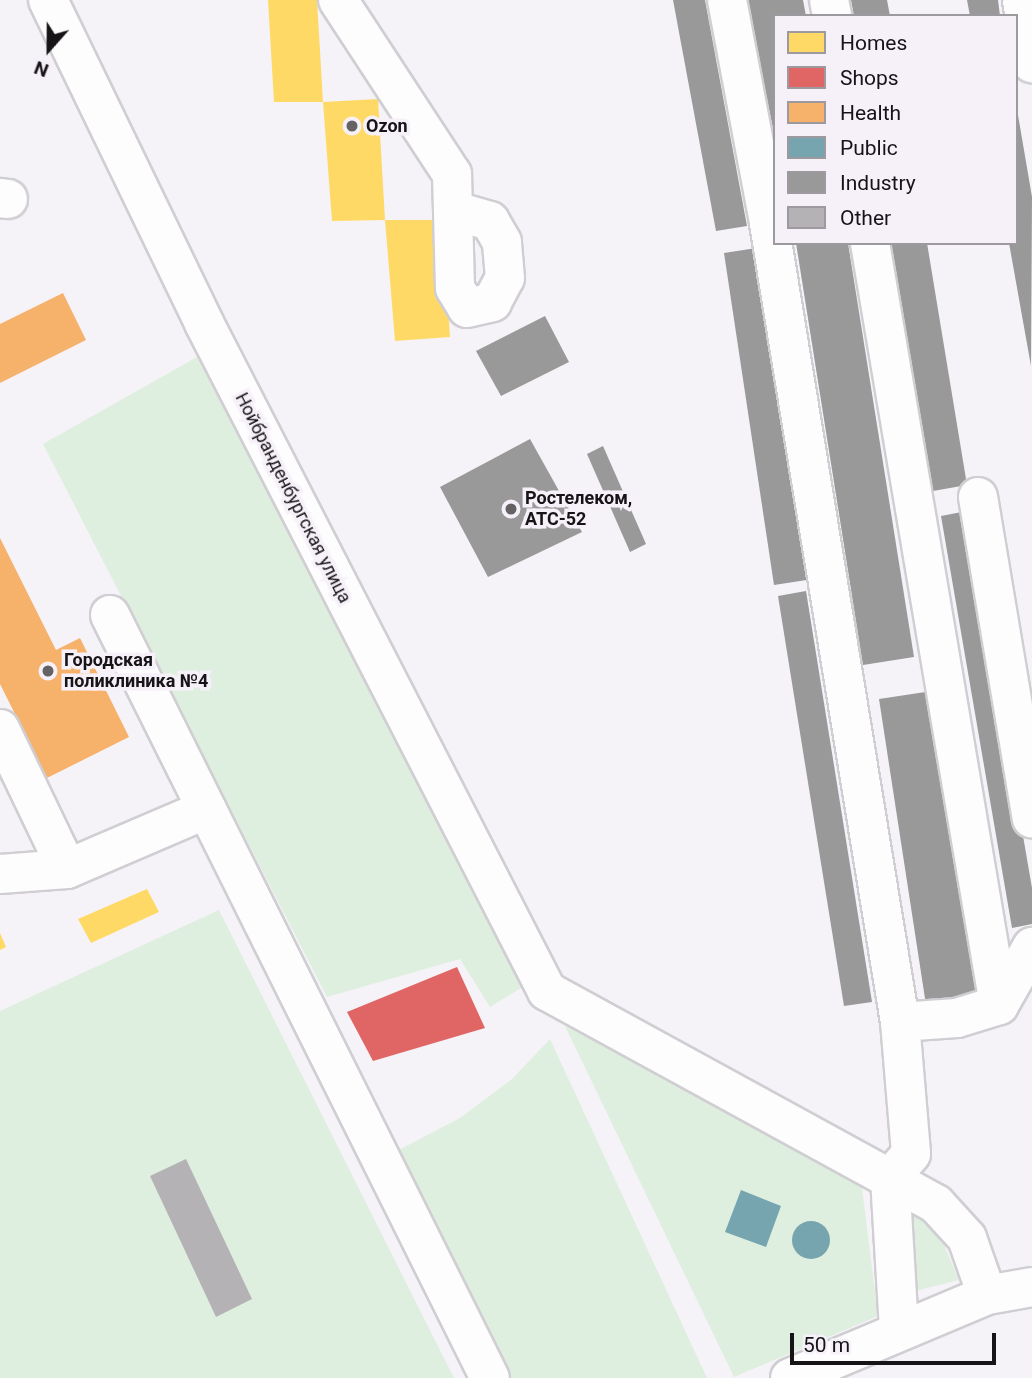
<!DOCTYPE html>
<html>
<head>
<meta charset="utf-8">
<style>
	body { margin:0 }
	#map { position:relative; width:1032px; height:1378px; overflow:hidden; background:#f5f3f7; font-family:Roboto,sans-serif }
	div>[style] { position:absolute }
	.green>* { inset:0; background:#deefdf }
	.homes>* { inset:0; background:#ffd966 }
	.shops>* { inset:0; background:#e06666 }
	.health>* { inset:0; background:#f6b26b }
	.public>* { inset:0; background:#76a5af }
	.round { border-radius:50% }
	.industry>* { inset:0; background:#999 }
	.building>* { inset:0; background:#b4b2b5 }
	.roads { filter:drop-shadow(2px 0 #d0ced2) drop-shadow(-2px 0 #d0ced2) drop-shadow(0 2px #d0ced2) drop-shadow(0 -2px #d0ced2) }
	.minor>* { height:38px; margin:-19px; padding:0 19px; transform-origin:19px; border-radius:19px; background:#fefdfe }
	.dots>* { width:19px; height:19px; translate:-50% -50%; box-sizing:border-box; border:4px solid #f6f1f9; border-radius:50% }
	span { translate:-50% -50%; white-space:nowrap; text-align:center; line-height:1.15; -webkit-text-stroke:7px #f6f1f9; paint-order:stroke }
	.poi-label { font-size:18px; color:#161417; font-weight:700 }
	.left { translate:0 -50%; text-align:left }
	.street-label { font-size:18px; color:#161417 }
	.legend { position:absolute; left:773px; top:14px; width:245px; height:231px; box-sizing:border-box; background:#f6f1f9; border:2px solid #9c999f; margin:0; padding:9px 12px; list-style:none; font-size:21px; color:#161417 }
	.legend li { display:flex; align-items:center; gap:14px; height:35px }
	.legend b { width:35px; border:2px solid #9c999f }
	.north { position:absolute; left:14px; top:14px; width:70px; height:70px; -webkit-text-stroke:5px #f6f1f9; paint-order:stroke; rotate:201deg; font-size:19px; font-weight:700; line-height:28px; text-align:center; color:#161417 }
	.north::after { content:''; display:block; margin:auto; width:24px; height:32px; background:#161417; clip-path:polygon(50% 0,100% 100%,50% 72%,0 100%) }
	.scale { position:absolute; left:790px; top:1333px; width:206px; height:32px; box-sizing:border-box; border:4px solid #161417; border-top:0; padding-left:9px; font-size:21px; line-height:24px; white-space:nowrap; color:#161417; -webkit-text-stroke:5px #f6f1f9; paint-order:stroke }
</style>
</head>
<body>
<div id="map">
	<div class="green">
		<i style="clip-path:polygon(197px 357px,526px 985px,490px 1007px,460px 959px,327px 997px,43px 444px)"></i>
		<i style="clip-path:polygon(219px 910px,454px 1378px,0 1378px,0 1011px)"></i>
		<i style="clip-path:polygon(565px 1026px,860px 1172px,878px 1316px,734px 1377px)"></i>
		<i style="clip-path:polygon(550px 1039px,707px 1378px,504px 1378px,397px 1151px,460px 1118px,512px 1079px)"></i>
		<i style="clip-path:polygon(909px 1211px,935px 1224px,959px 1280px,907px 1293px)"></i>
	</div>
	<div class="homes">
		<i style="clip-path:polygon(268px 0,317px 0,323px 102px,274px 102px)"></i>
		<i style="clip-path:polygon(378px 99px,385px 220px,332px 221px,323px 102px)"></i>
		<i style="clip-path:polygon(385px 220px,442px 220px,450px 337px,395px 341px)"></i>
		<i style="clip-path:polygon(147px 889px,159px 912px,91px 943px,78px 919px)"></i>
		<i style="clip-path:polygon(0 933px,6px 947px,0 950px)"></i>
	</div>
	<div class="shops">
		<i style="clip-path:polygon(457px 967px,485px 1028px,373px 1061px,347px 1012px)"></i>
	</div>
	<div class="health">
		<i style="clip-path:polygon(63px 293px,86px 340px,0 383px,0 324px)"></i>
		<i style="clip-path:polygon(0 538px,56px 650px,80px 638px,129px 737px,47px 778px,0 684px)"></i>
	</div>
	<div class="public">
		<i style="clip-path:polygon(741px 1190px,781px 1206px,766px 1247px,725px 1232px)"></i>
		<i class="round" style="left:792px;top:1221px;width:38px;height:38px"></i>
	</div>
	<div class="industry">
		<i style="clip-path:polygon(673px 0,705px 0,747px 226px,716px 231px)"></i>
		<i style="clip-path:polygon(747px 0,803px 0,806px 16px,775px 16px,775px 139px)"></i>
		<i style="clip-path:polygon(851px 0,887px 0,890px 16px,854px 16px)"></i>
		<i style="clip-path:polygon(967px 0,998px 0,1000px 16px,970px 16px)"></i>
		<i style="clip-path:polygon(1018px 115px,1032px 197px,1031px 366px,1009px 243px,1016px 243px)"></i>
		<i style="clip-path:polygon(796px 243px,848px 243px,914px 657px,863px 665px)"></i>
		<i style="clip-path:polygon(891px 243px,927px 243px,967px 485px,933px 491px)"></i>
		<i style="clip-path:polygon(763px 247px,813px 579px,774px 585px,724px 253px)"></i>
		<i style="clip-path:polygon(545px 316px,569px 362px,501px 396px,476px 351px)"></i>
		<i style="clip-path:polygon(530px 439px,582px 532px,488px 577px,440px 487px)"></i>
		<i style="clip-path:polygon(603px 446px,646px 544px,630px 552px,587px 454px)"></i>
		<i style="clip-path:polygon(967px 511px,1032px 888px,1032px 924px,1012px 928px,941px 516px)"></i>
		<i style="clip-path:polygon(806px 591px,872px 1002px,844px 1006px,778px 596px)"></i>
		<i style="clip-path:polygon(932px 691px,979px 997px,926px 1005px,879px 699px)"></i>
	</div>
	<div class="building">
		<i style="clip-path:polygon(186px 1159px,252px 1299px,216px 1317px,150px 1176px)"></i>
	</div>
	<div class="roads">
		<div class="minor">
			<i style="left:48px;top:0;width:359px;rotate:64.2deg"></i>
			<i style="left:204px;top:323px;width:751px;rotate:62.82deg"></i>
			<i style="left:547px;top:991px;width:443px;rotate:28.7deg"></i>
			<i style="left:936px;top:1204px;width:46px;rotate:47.6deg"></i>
			<i style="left:967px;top:1238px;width:60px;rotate:70.7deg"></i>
			<i style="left:338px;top:0;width:208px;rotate:56.8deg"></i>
			<i style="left:452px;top:174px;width:114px;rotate:88.5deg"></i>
			<i style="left:455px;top:288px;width:23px;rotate:59deg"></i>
			<i style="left:467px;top:308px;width:26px;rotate:-13deg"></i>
			<i style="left:492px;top:302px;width:27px;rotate:-62deg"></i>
			<i style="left:505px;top:278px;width:36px;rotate:-95deg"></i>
			<i style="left:502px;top:242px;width:24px;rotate:-120deg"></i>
			<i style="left:490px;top:221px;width:37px;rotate:-164deg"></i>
			<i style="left:727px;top:0;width:227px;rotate:79.3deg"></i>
			<i style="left:769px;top:223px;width:810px;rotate:80.69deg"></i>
			<i style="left:900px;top:1022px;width:132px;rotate:85.2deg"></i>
			<i style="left:911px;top:1154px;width:32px;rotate:131deg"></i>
			<i style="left:890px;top:1178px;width:152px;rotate:86.6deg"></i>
			<i style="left:829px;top:0;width:16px;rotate:79deg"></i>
			<i style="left:1022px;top:0;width:64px;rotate:81deg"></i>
			<i style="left:0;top:198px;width:8px;rotate:7deg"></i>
			<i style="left:870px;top:243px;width:773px;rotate:80.39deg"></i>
			<i style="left:978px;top:497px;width:326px;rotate:80.5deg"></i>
			<i style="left:110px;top:615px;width:852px;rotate:63.53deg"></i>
			<i style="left:0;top:729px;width:155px;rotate:64.4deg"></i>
			<i style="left:0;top:874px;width:67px;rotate:-4.3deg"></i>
			<i style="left:67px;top:869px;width:152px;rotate:-23.2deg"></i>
			<i style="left:900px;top:1022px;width:57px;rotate:-4deg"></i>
			<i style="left:957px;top:1018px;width:44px;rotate:-17.2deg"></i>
			<i style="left:999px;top:1005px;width:67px;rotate:-60.4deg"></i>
			<i style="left:790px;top:1378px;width:214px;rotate:-22.8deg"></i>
			<i style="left:987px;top:1295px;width:46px;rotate:-10.1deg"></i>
		</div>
	</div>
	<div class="dots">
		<i style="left:352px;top:126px;background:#646265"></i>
		<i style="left:511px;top:509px;background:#646265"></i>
		<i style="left:48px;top:671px;background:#646265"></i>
	</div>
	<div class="poi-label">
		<span class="left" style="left:366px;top:126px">Ozon</span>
		<span class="left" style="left:525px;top:509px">Ростелеком,<br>АТС-52</span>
		<span class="left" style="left:64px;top:671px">Городская<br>поликлиника №4</span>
	</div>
	<div class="street-label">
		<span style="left:293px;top:498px;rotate:63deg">Нойбранденбургская улица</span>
	</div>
	<ul class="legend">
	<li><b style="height:19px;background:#ffd966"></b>Homes</li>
	<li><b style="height:19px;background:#e06666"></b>Shops</li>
	<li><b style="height:19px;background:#f6b26b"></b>Health</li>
	<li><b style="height:19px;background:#76a5af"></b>Public</li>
	<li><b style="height:19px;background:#999"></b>Industry</li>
	<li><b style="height:19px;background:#b4b2b5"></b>Other</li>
	</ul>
	<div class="north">N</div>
	<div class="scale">50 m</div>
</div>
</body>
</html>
